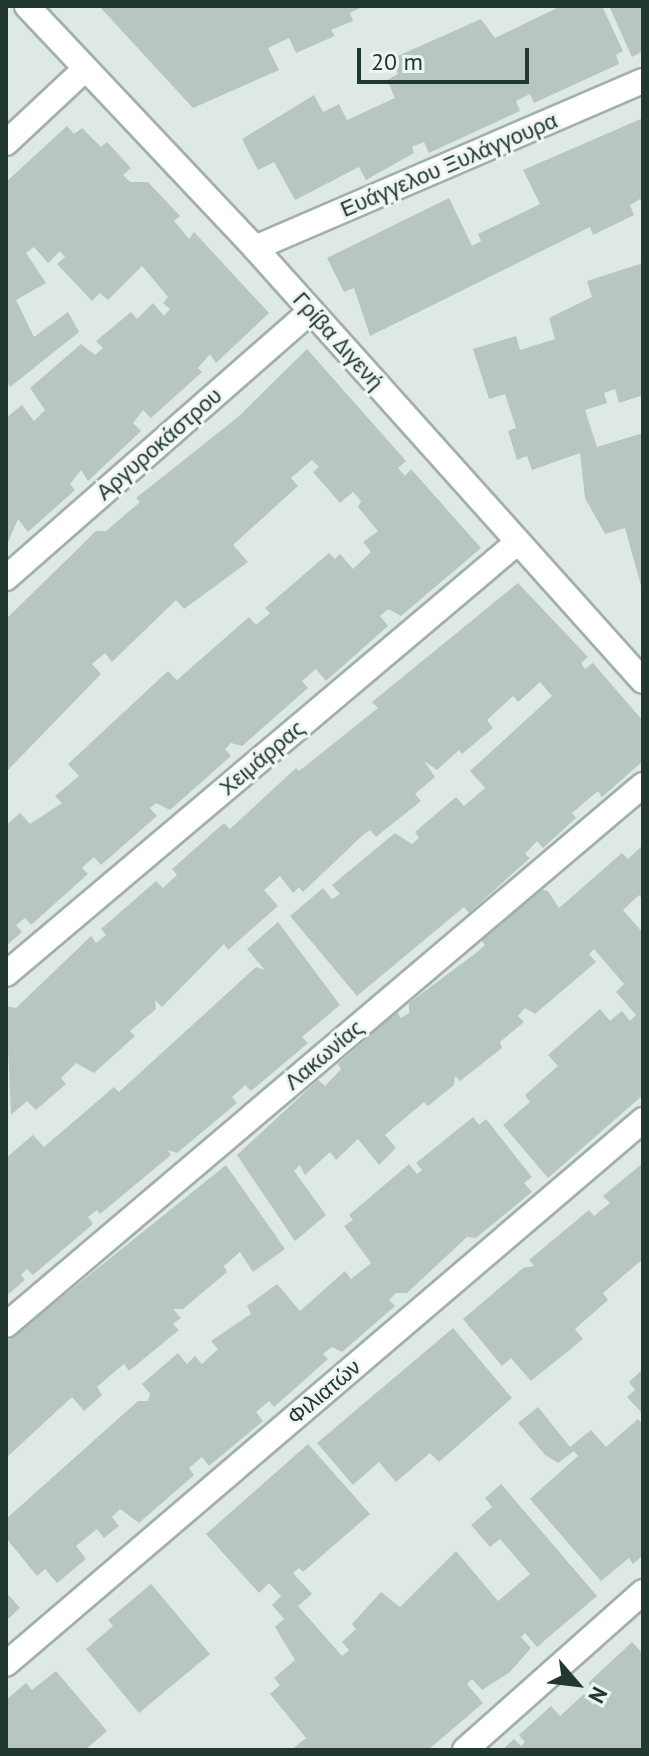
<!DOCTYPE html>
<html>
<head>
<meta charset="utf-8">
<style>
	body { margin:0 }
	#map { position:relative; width:649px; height:1756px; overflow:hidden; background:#dfe9e4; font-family:"PT Sans",sans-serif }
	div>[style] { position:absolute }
	.building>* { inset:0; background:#b7c6c0 }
	.roads { filter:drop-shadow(2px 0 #a2b0aa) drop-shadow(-2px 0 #a2b0aa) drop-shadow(0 2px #a2b0aa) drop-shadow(0 -2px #a2b0aa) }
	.minor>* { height:24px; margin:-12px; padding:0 12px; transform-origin:12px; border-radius:12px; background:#fff }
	span { translate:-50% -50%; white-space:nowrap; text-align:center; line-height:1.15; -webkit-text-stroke:6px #eff6f2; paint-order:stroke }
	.street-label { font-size:22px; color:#213830 }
	.frame { position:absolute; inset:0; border:8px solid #213830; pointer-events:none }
	.north { position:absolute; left:537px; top:1644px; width:80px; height:80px; -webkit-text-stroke:6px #eff6f2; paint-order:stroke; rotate:118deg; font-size:22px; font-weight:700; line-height:32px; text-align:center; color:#213830 }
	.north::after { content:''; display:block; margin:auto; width:28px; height:36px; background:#213830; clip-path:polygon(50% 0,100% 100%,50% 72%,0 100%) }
	.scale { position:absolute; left:357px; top:48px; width:172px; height:36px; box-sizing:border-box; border:4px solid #213830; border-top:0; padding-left:10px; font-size:24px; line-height:28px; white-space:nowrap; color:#213830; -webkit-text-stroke:6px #eff6f2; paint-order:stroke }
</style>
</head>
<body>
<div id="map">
	<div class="building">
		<i style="clip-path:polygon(99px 6px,364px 6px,350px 13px,353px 21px,331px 30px,335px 36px,296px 53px,289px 38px,268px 48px,279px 70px,193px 108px)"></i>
		<i style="clip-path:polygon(561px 6px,602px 6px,623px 51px,616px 55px,619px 64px,534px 103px,530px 94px,516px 101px,520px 111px,429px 153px,424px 142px,412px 147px,414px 153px,366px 180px,359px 167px,295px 200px,274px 162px,258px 170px,242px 139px,314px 95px,323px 112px,339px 104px,347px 120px,395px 98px,387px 80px,398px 74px,391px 59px,481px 19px,495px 38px)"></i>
		<i style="clip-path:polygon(609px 6px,643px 6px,643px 51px,632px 57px)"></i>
		<i style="clip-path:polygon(643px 118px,643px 204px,640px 199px,630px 205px,634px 215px,593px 235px,590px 227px,370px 336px,354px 288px,344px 292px,327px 258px,449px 198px,472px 246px,481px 241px,478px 234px,540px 204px,523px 170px)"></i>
		<i style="clip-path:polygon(67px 126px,74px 134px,82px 128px,101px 147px,107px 142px,131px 168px,123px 175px,130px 182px,148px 182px,180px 216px,174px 221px,189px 239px,194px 232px,269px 313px,216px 363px,210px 354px,198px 368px,202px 372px,151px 418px,143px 410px,133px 423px,141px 431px,88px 481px,81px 470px,70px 484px,75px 490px,28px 532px,18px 519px,6px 547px,6px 418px,22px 405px,34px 421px,45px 410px,30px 388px,81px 344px,95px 355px,103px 348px,96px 341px,131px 312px,137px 319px,153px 303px,164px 316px,170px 309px,163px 303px,168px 297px,142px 266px,108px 300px,100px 293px,92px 301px,57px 264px,65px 257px,60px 251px,48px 263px,34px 247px,26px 253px,46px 283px,16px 300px,34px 337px,68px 312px,79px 332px,10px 387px,6px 381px,6px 182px)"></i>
		<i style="clip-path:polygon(643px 263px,643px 395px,619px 403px,615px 389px,604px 393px,607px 403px,585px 410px,597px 447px,643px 433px,642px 589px,625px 528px,605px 534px,585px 498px,580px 453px,532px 470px,527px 456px,517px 460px,508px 431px,516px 428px,505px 394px,489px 399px,473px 349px,516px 336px,520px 350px,555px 339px,549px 318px,592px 297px,587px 281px)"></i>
		<i style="clip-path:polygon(307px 349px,406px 461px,398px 468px,405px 476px,411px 469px,481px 548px,401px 616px,388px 609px,380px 616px,388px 626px,326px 681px,316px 669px,310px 674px,302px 681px,308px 688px,242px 746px,231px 743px,225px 749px,231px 756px,170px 810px,156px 803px,150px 808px,157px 816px,101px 865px,94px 857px,82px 868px,88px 874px,31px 925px,25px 918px,16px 925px,22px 932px,6px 946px,6px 825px,20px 813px,30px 824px,62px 803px,55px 796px,79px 776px,68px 764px,168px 671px,177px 680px,249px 617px,256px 625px,270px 613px,265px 608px,329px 553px,335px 559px,340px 554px,353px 569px,371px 552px,363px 542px,378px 531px,358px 507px,361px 501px,353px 492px,340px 503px,313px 472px,319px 467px,312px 460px,291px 478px,298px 486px,233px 545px,248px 562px,184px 609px,176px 600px,112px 662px,105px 653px,92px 664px,101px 674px,6px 772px,6px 619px,96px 531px,106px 531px,140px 502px,136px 498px,238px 417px)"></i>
		<i style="clip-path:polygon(518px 583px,588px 657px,581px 663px,585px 669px,593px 663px,643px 721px,643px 761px,602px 797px,598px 791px,572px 813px,576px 818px,543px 848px,537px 841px,525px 854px,530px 858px,469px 913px,464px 907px,357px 996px,290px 916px,323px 888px,332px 899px,340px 894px,332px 885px,395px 833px,412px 844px,419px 838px,415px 832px,456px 797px,464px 806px,485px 788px,470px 771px,552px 696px,540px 682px,518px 702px,513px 696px,487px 720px,493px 728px,462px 754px,459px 750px,437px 770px,424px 761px,435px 777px,415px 794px,421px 801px,376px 837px,370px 830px,363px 835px,303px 892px,299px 887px,293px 893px,280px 876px,264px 890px,278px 906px,228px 950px,224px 944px,162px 1007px,155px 1000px,156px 1009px,130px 1031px,135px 1036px,94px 1073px,76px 1063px,61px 1078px,66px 1084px,36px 1110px,27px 1101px,11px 1115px,6px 1006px,16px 1008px,91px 936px,96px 943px,106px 935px,101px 929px,156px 881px,163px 888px,177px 875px,172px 869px,224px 823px,230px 829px,296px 768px,299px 771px,378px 708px,372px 702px)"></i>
		<i style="clip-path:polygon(643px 845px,643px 900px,639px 895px,623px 910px,643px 933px,643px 1095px,548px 1178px,503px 1125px,530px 1102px,525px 1095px,558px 1066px,548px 1055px,600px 1009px,610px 1021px,622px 1011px,630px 1021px,636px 1015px,616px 992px,624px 984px,594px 949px,589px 954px,596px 962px,535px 1014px,525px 1008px,518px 1016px,524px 1022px,500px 1042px,502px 1048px,460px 1081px,455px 1076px,454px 1085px,428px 1106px,424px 1102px,385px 1135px,396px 1148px,379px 1165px,358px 1139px,336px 1160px,330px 1152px,305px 1175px,300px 1165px,294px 1171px,326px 1215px,295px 1241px,237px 1155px,318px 1080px,325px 1086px,341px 1069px,338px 1064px,397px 1012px,401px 1018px,409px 1013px,409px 1003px,476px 953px,485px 945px,481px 940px,538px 889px,548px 891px,559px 908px,622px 853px,628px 859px)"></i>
		<i style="clip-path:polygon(278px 922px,340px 1005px,302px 1037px,308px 1043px,251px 1091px,245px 1085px,232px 1097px,237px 1103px,177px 1153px,168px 1150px,171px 1155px,100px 1214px,97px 1210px,88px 1217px,93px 1224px,33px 1275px,27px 1269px,21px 1275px,25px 1280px,6px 1296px,6px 1158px,33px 1135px,44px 1147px,114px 1087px,119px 1092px,256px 967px,265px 970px,247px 949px)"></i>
		<i style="clip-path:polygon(473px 1117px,479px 1125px,486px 1119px,532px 1177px,524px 1183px,532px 1192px,476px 1238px,467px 1237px,407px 1293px,396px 1293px,389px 1300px,395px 1306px,342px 1352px,332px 1347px,323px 1354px,328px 1359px,274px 1407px,269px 1401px,256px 1412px,263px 1421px,209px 1466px,202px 1457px,189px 1468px,194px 1475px,139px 1523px,120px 1509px,112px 1517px,119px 1526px,104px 1538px,97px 1529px,76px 1546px,86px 1559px,57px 1583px,45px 1569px,37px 1576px,6px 1538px,6px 1519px,138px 1401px,148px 1401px,150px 1394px,142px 1384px,178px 1353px,187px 1364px,195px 1356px,202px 1364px,218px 1349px,211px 1341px,251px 1314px,247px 1306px,277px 1284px,300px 1311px,345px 1271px,351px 1279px,371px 1263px,344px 1226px,353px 1220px,349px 1215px,409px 1164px,417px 1174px,422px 1170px,416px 1163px)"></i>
		<i style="clip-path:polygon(643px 1163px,643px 1259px,603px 1293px,608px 1300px,575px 1329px,583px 1339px,531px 1381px,511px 1358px,502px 1366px,463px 1319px,523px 1268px,534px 1266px,529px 1260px,589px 1210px,594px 1216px,610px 1203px,603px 1196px)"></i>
		<i style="clip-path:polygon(226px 1165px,285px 1249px,253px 1272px,240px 1252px,224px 1266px,227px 1272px,183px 1309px,173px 1309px,181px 1318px,173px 1324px,179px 1330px,129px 1371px,124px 1364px,106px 1379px,97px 1387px,102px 1395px,84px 1411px,72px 1397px,6px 1458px,6px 1342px)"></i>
		<i style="clip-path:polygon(453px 1328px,512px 1398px,439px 1462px,430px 1453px,396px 1482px,379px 1462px,353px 1485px,317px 1443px)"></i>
		<i style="clip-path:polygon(643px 1369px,643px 1414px,627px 1397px,635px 1390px,629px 1382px)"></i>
		<i style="clip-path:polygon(538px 1407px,570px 1447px,591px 1430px,606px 1447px,638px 1419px,643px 1425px,643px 1555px,633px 1564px,629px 1558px,601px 1581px,530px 1499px,578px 1456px,574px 1451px,558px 1463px,545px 1455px,518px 1423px)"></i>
		<i style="clip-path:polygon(308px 1444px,370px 1514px,303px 1572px,299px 1568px,293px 1573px,312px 1594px,298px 1606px,342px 1656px,349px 1650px,342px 1642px,356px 1629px,352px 1624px,381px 1592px,400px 1607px,456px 1551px,498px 1601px,530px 1574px,500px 1539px,490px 1547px,471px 1525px,492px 1507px,485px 1498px,501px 1484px,597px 1596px,537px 1647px,525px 1633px,521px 1637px,531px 1648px,510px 1672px,482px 1690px,472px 1679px,467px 1684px,483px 1703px,428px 1750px,291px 1750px,306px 1738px,270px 1694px,280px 1685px,274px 1678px,295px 1660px,275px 1627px,284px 1619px,272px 1605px,281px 1596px,269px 1583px,259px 1593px,206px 1534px)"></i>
		<i style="clip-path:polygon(151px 1584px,210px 1654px,139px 1713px,86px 1649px,113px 1626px,108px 1620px)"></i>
		<i style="clip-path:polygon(6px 1592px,20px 1608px,6px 1621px)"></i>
		<i style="clip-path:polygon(632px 1642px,643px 1654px,643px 1750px,502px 1750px,514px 1739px,521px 1746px,525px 1742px,519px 1735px,551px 1706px,560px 1716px,584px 1694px,593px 1705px,600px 1696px,588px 1683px)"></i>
		<i style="clip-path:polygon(56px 1671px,107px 1731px,85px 1750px,6px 1750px,6px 1700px,26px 1683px,32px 1690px)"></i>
	</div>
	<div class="roads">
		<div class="minor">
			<i style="left:27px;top:6px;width:332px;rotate:46.7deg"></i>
			<i style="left:255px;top:248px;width:581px;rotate:48.14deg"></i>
			<i style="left:6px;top:143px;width:108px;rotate:-43.1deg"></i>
			<i style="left:255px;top:248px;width:422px;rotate:-23.3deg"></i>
			<i style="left:6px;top:578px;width:405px;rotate:-41.2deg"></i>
			<i style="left:6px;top:974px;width:670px;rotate:-40.16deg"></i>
			<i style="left:6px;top:1325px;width:835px;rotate:-40.29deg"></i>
			<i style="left:6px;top:1664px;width:838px;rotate:-40.5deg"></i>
			<i style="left:465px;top:1750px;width:238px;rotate:-41.6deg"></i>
		</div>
	</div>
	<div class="street-label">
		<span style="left:449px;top:165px;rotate:-23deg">Ευάγγελου Ξυλάγγουρα</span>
		<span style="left:338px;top:341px;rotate:48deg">Γρίβα Διγενή</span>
		<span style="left:159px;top:444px;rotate:-41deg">Αργυροκάστρου</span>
		<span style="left:262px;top:758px;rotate:-40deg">Χειμάρρας</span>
		<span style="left:324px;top:1055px;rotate:-40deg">Λακωνίας</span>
		<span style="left:324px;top:1392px;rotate:-40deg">Φιλιατών</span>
	</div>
	<div class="frame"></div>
	<div class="north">N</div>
	<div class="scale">20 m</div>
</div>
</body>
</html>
